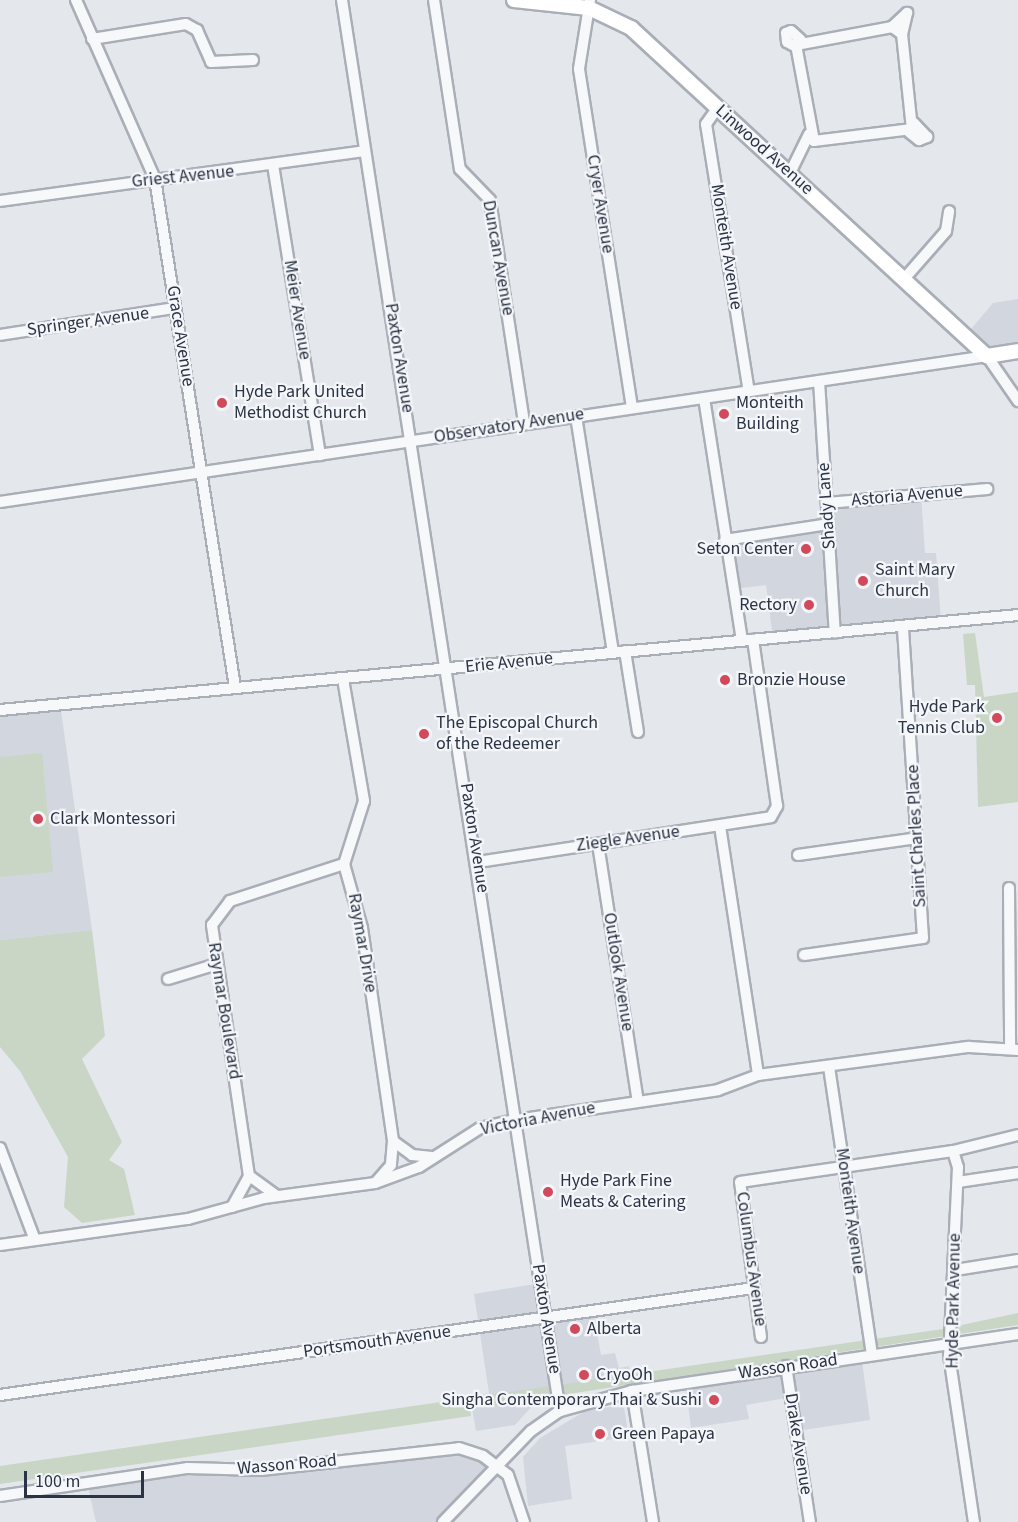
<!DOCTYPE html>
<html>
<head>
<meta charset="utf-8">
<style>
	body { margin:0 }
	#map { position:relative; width:1018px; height:1522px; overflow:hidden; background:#e4e7ec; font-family:"Source Sans 3",sans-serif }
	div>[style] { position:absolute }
	.built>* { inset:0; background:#d2d6de }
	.green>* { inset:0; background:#c9d6c5 }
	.roads { filter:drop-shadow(2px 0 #a9aeb7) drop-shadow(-2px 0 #a9aeb7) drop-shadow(0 2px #a9aeb7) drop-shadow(0 -2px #a9aeb7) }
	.minor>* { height:10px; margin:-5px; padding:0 5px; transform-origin:5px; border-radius:5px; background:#f7f8fa }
	.major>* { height:14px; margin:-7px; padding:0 7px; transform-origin:7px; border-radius:7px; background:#fff }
	.dots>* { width:16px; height:16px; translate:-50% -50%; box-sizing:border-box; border:3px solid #f4f6f9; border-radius:50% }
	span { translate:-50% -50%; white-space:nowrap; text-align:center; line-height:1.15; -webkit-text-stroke:4.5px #f4f6f9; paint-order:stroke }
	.street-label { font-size:18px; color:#2b3445 }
	.poi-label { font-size:18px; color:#2b3445 }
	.left { translate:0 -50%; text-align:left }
	.right { translate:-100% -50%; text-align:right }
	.scale { position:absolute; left:24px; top:1471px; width:120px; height:27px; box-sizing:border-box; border:3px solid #2b3445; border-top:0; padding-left:8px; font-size:18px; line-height:21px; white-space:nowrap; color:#2b3445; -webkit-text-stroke:4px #f4f6f9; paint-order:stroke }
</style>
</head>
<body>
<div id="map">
	<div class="built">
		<i style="clip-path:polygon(1018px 299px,1018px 351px,987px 356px,965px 336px,993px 303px)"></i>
		<i style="clip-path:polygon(921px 495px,925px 553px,936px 553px,941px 622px,773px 638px,766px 585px,733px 589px,725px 540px,827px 524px,827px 503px)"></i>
		<i style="clip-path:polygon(60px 704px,92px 930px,0 940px,0 710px)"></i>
		<i style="clip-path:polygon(541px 1283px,546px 1318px,593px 1311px,601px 1355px,615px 1353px,619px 1368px,629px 1366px,630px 1382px,542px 1395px,515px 1425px,476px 1431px,470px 1397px,489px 1393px,474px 1294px)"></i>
		<i style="clip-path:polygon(862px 1361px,870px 1420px,803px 1430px,797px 1396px,746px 1405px,749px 1419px,691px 1428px,686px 1387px)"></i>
		<i style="clip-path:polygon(618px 1406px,624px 1408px,629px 1437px,565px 1446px,572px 1499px,528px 1506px,523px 1457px,540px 1438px,587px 1410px)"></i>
		<i style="clip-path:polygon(439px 1447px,498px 1466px,443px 1522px,96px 1522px,87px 1483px)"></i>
	</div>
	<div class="green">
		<i style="clip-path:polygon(975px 633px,984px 697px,1018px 692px,1018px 802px,978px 807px,975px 685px,967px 685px,963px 634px)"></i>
		<i style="clip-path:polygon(42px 753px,53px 872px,0 877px,0 757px)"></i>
		<i style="clip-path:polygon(92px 930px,105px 1036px,82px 1059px,122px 1142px,109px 1160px,124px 1169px,135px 1215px,82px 1223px,64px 1207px,68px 1157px,20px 1071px,0 1047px,0 940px)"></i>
		<i style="clip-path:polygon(1018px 1313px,1018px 1325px,470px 1409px,471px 1416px,0 1484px,0 1466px,943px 1329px)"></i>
	</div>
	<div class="roads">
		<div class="minor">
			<i style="left:76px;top:0;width:196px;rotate:66.2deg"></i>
			<i style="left:155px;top:179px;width:514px;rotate:81.05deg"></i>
			<i style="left:342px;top:0;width:1428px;rotate:81.22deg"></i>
			<i style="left:434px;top:0;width:171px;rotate:81.3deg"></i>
			<i style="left:460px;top:169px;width:43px;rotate:45.9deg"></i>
			<i style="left:490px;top:200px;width:226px;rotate:81.3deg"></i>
			<i style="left:590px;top:0;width:70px;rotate:99.1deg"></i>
			<i style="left:579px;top:69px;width:342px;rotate:81.1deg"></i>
			<i style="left:892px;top:27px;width:12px;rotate:35deg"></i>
			<i style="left:902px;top:34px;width:96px;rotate:84deg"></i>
			<i style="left:912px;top:129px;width:99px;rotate:173deg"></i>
			<i style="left:814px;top:141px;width:98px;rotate:-100.6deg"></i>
			<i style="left:796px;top:45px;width:98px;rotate:-10.6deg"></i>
			<i style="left:892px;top:27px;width:21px;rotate:-43deg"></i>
			<i style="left:907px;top:13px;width:22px;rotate:103deg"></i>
			<i style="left:92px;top:39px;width:95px;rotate:-9.1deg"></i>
			<i style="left:186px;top:24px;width:13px;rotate:29deg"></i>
			<i style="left:197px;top:30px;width:35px;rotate:66deg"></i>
			<i style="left:211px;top:62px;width:42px;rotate:-2.7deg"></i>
			<i style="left:796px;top:47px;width:10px;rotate:-151deg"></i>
			<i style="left:787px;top:42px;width:9px;rotate:-96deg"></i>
			<i style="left:786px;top:33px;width:5px;rotate:-22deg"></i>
			<i style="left:791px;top:31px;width:13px;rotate:42deg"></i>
			<i style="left:718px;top:107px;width:21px;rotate:125deg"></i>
			<i style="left:706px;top:124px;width:270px;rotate:80.9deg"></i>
			<i style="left:909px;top:132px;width:13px;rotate:39deg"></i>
			<i style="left:919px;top:140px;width:9px;rotate:-21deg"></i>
			<i style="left:927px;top:137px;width:19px;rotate:-133deg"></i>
			<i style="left:273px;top:165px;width:294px;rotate:80.8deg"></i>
			<i style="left:790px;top:173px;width:43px;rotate:-64deg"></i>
			<i style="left:0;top:201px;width:368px;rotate:-7.8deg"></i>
			<i style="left:904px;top:279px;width:64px;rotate:-48.8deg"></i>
			<i style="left:946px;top:231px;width:20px;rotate:-81deg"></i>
			<i style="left:0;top:335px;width:177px;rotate:-8.8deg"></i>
			<i style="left:819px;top:381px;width:252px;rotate:86.4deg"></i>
			<i style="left:704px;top:398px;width:245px;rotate:81.1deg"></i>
			<i style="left:576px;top:416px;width:239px;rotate:81.1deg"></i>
			<i style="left:0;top:502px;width:998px;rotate:-8.41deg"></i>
			<i style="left:987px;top:356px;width:55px;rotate:55.4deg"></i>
			<i style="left:827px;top:503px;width:161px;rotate:-5deg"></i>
			<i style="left:725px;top:540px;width:104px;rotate:-8.8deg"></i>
			<i style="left:625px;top:651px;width:82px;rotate:80.9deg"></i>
			<i style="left:343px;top:679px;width:124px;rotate:80.2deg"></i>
			<i style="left:364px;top:801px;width:66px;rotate:107.6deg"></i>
			<i style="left:344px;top:864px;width:66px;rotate:74.3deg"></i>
			<i style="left:362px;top:928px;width:215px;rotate:81.7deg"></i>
			<i style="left:393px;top:1141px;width:24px;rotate:95deg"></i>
			<i style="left:391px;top:1165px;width:23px;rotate:131deg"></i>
			<i style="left:0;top:710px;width:1022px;rotate:-5.33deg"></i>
			<i style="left:720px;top:826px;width:252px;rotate:81.3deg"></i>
			<i style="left:598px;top:844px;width:260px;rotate:81.2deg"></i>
			<i style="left:798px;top:855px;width:120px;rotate:-8.1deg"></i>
			<i style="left:478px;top:862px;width:296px;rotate:-8.7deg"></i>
			<i style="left:771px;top:817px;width:13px;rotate:-61deg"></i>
			<i style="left:777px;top:806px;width:168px;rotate:-98.2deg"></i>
			<i style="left:1009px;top:888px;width:161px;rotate:89.6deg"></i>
			<i style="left:804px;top:955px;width:120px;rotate:-8.1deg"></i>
			<i style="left:923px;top:938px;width:312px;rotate:-93.7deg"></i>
			<i style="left:168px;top:979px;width:51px;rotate:-17deg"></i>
			<i style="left:829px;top:1067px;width:291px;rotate:81.5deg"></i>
			<i style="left:393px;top:1141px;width:24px;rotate:36deg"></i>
			<i style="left:412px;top:1155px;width:20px;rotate:6deg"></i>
			<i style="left:0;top:1148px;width:98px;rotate:69.2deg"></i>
			<i style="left:953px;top:1151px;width:17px;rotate:73deg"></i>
			<i style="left:958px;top:1167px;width:188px;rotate:92.7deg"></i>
			<i style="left:949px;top:1355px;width:169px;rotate:81.5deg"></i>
			<i style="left:958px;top:1182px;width:61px;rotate:-8.5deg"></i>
			<i style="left:277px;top:1196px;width:34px;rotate:-144deg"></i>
			<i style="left:249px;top:1176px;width:254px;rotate:-98.4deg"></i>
			<i style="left:212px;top:925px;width:30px;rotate:-53deg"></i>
			<i style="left:230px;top:901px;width:120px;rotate:-18deg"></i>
			<i style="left:232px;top:1207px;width:35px;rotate:-61deg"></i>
			<i style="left:0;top:1245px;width:190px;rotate:-7.9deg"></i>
			<i style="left:188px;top:1219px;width:79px;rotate:-15.4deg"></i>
			<i style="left:264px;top:1198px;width:112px;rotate:-7.7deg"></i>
			<i style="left:375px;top:1183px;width:47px;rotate:-20deg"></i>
			<i style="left:419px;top:1167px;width:72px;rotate:-32.6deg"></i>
			<i style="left:480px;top:1128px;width:37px;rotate:-13deg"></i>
			<i style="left:516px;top:1120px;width:204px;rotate:-8.4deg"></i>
			<i style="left:718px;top:1090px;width:43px;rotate:-20.6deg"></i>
			<i style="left:758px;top:1075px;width:213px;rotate:-7.6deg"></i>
			<i style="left:969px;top:1047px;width:49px;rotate:3.5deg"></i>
			<i style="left:955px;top:1270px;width:64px;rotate:-9deg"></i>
			<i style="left:761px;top:1337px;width:156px;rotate:-97.7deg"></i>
			<i style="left:740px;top:1182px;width:215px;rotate:-8.3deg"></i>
			<i style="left:953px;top:1151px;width:67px;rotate:-13.8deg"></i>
			<i style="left:786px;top:1366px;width:158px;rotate:81.3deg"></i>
			<i style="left:632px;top:1391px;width:133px;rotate:80.9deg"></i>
			<i style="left:0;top:1395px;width:762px;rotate:-8.08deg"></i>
			<i style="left:0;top:1496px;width:190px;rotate:-8.5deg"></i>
			<i style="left:188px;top:1468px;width:73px;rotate:1.6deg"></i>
			<i style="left:261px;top:1470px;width:199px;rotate:-6.3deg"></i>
			<i style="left:459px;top:1448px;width:25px;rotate:18deg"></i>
			<i style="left:483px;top:1456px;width:31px;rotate:37deg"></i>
			<i style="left:508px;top:1475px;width:50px;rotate:71.2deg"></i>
			<i style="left:443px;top:1522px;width:127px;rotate:-46deg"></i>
			<i style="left:531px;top:1431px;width:35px;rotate:-35deg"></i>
			<i style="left:560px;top:1411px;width:75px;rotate:-15.5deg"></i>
			<i style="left:632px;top:1391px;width:390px;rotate:-8.4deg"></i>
		</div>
		<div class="major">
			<i style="left:514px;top:0;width:75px;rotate:6.1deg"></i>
			<i style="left:589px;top:8px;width:47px;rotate:25.5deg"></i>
			<i style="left:631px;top:28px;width:484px;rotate:42.7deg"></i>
			<i style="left:987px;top:356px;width:31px;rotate:-9deg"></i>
		</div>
	</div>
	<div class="dots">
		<i style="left:222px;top:403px;background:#d1495b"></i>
		<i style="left:724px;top:414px;background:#d1495b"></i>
		<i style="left:806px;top:549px;background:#d1495b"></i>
		<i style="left:863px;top:581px;background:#d1495b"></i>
		<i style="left:809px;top:605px;background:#d1495b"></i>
		<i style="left:725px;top:680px;background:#d1495b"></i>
		<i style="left:997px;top:718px;background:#d1495b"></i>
		<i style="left:424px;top:734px;background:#d1495b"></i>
		<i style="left:38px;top:819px;background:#d1495b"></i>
		<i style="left:548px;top:1192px;background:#d1495b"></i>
		<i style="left:575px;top:1329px;background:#d1495b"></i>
		<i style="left:584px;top:1375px;background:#d1495b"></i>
		<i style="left:714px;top:1400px;background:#d1495b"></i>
		<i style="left:600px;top:1434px;background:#d1495b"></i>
	</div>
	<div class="street-label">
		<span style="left:764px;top:150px;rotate:42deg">Linwood Avenue</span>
		<span style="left:183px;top:177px;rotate:-6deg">Griest Avenue</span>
		<span style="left:600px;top:204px;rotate:81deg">Cryer Avenue</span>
		<span style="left:726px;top:247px;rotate:81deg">Monteith Avenue</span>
		<span style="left:498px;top:258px;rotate:80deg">Duncan Avenue</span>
		<span style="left:297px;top:310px;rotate:81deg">Meier Avenue</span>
		<span style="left:88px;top:322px;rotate:-8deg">Springer Avenue</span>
		<span style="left:180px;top:336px;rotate:81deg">Grace Avenue</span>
		<span style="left:399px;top:358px;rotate:81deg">Paxton Avenue</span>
		<span style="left:509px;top:426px;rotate:-9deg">Observatory Avenue</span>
		<span style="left:907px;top:496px;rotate:-5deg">Astoria Avenue</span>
		<span style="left:827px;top:506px;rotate:-94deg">Shady Lane</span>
		<span style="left:509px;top:663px;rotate:-6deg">Erie Avenue</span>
		<span style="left:917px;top:836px;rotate:-93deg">Saint Charles Place</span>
		<span style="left:474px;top:838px;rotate:81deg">Paxton Avenue</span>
		<span style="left:628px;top:839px;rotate:-8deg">Ziegle Avenue</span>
		<span style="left:362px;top:943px;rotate:80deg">Raymar Drive</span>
		<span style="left:618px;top:972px;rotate:81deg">Outlook Avenue</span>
		<span style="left:224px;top:1011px;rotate:81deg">Raymar Boulevard</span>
		<span style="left:538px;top:1119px;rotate:-11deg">Victoria Avenue</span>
		<span style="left:850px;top:1211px;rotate:82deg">Monteith Avenue</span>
		<span style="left:751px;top:1259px;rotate:82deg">Columbus Avenue</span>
		<span style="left:954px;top:1301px;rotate:-89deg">Hyde Park Avenue</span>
		<span style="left:546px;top:1319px;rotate:81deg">Paxton Avenue</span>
		<span style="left:377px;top:1342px;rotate:-8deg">Portsmouth Avenue</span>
		<span style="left:788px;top:1367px;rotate:-8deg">Wasson Road</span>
		<span style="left:798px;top:1444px;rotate:81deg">Drake Avenue</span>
		<span style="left:287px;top:1465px;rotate:-5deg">Wasson Road</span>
	</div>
	<div class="poi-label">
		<span class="left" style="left:234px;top:403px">Hyde Park United<br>Methodist Church</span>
		<span class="left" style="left:736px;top:414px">Monteith<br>Building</span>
		<span class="right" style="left:794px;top:549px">Seton Center</span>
		<span class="left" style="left:875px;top:581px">Saint Mary<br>Church</span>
		<span class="right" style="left:797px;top:605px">Rectory</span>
		<span class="left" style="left:737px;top:680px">Bronzie House</span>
		<span class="right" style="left:985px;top:718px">Hyde Park<br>Tennis Club</span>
		<span class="left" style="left:436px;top:734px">The Episcopal Church<br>of the Redeemer</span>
		<span class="left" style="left:50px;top:819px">Clark Montessori</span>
		<span class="left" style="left:560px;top:1192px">Hyde Park Fine<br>Meats &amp; Catering</span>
		<span class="left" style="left:587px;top:1329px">Alberta</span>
		<span class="left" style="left:596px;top:1375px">CryoOh</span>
		<span class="right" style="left:702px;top:1400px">Singha Contemporary Thai &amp; Sushi</span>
		<span class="left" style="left:612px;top:1434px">Green Papaya</span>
	</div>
	<div class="scale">100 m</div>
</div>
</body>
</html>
